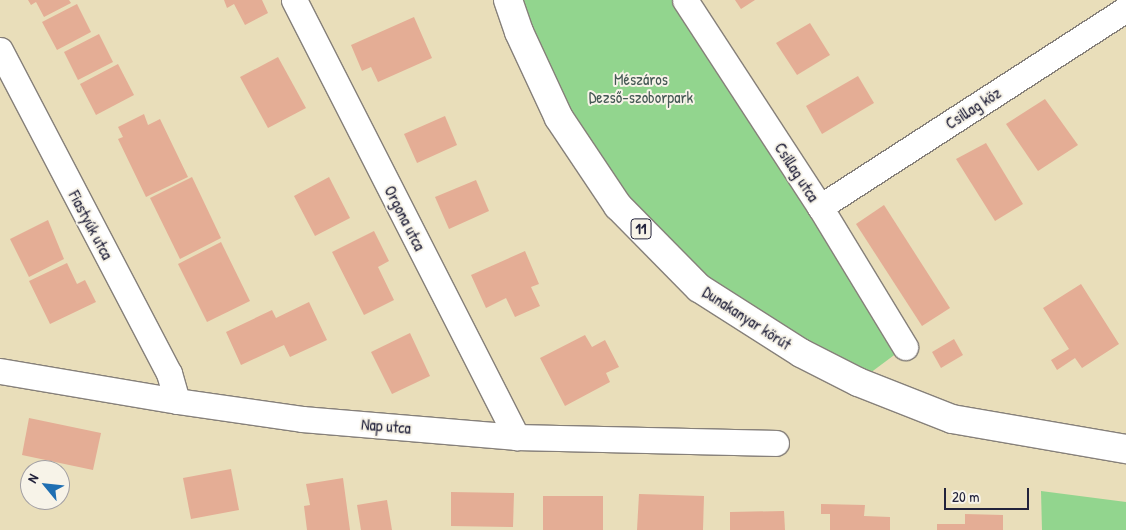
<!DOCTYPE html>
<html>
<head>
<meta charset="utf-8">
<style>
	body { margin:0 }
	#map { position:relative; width:1126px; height:530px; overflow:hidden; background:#e9deba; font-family:"Patrick Hand",sans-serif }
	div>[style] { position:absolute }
	.green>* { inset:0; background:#92d58e }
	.building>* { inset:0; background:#e4ad95 }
	.roads { filter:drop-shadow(1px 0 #86807a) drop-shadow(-1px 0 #86807a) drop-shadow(0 1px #86807a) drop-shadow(0 -1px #86807a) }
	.minor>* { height:25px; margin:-12.5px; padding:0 12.5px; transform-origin:12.5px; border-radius:12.5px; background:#fff }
	.primary>* { height:28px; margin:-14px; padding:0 14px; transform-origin:14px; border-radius:14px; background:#fff }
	span { translate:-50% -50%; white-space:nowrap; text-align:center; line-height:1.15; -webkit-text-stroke:4px #f7f3e8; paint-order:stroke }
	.shield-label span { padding:1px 4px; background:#f7f3e8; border:1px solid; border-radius:4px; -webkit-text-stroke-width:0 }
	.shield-label { font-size:15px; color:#22223b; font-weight:700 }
	.park-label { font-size:16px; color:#445854 }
	.street-label { font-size:16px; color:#22223b }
	.north { position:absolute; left:20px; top:460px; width:50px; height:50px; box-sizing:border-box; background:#f7f3e8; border:1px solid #a29fa3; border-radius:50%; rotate:298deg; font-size:14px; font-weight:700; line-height:20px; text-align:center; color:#22223b }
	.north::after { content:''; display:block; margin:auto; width:18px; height:22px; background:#1f6fb2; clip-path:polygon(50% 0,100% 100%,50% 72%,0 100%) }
	.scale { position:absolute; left:944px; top:488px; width:85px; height:22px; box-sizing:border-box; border:2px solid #22223b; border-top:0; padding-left:6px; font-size:15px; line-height:18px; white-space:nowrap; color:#22223b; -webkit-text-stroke:4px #f7f3e8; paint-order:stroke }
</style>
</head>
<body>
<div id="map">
	<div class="green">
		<i style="clip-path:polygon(508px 0,685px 0,905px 347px,858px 382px,801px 353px,618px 206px)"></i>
		<i style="clip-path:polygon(1041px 491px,1126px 502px,1126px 530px,1042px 530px)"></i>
	</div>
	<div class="building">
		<i style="clip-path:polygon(28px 0,69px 0,71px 3px,44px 17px,36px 2px,31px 5px)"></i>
		<i style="clip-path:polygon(224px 0,262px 0,268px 13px,245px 25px,234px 4px,227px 8px)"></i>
		<i style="clip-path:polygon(735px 0,755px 0,741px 9px)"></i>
		<i style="clip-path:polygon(77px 4px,91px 32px,57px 50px,42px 22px)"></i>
		<i style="clip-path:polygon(414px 17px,432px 58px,378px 82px,371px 67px,362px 71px,351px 45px)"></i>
		<i style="clip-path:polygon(810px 23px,830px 55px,797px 75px,776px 43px)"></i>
		<i style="clip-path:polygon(99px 34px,113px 62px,78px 80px,64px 52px)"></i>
		<i style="clip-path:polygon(278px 57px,306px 108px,268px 128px,240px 77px)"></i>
		<i style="clip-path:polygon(118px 64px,134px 95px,96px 115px,80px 84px)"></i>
		<i style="clip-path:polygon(858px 76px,874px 103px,822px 134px,806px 106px)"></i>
		<i style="clip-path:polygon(1045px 99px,1078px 145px,1038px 171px,1006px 124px)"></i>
		<i style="clip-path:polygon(144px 114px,148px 125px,160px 119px,188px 177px,146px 197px,118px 139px,123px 137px,118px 127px)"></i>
		<i style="clip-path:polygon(445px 116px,457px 145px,417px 163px,404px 134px)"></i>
		<i style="clip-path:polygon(986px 143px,1023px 204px,995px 221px,956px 159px)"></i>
		<i style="clip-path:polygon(192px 177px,221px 238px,180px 259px,150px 198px)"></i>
		<i style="clip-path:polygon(329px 177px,350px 218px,315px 236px,294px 196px)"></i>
		<i style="clip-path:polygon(476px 180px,489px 211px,449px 229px,435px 197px)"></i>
		<i style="clip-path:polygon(884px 205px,950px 308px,922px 326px,856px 224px)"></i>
		<i style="clip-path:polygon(48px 220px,64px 259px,29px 277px,10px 239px)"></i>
		<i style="clip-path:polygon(374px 231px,389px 261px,378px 267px,394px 300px,364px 315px,332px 252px)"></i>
		<i style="clip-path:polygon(221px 242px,250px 301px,207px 322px,178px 264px)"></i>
		<i style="clip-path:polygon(525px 251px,539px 284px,531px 287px,540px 306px,515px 317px,506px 298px,486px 308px,471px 275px)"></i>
		<i style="clip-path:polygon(67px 263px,77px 284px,85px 280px,96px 302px,50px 324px,29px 281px)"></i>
		<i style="clip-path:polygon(1081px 284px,1119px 344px,1082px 368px,1075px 358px,1057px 370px,1051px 360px,1069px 349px,1043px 308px)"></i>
		<i style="clip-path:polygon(309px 302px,327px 340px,290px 357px,284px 345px,241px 365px,226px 332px,272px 310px,276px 318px)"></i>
		<i style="clip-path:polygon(410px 333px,430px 376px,392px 394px,371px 352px)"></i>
		<i style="clip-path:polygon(585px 335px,592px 347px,605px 340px,619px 367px,606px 373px,610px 382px,565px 406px,540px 358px)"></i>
		<i style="clip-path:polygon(954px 339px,963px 355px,941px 368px,932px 352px)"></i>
		<i style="clip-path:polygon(29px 418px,101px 433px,93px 470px,22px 455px)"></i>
		<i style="clip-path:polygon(231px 469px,239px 510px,191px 519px,183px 478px)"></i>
		<i style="clip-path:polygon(343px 478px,350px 530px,307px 530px,304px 506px,310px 505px,306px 484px)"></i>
		<i style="clip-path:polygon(451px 492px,514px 493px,513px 527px,451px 526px)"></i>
		<i style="clip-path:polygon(639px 494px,704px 496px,703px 530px,637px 530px)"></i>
		<i style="clip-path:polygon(543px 496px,603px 496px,603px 530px,543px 530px)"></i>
		<i style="clip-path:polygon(387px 500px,392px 530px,361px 530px,357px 505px)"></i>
		<i style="clip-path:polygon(821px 504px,865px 505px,864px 516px,890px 517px,890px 530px,830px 530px,830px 514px,821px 514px)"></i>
		<i style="clip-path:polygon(784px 511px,785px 530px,730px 530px,730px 512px)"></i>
		<i style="clip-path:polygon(965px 514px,1003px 515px,1003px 530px,937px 530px,937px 524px,965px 524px)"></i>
	</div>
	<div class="roads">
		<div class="minor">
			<i style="left:294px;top:0;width:491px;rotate:63deg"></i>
			<i style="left:685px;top:0;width:247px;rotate:56.9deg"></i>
			<i style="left:820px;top:207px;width:164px;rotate:58.7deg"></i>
			<i style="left:0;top:50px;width:365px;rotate:62.4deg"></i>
			<i style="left:169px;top:373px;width:29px;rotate:74deg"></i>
			<i style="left:820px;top:207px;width:364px;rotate:-32.9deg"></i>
			<i style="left:0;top:371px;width:180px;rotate:9.6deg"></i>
			<i style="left:177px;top:401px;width:126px;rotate:8.2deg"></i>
			<i style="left:302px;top:419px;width:216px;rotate:4.8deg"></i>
			<i style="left:517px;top:437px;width:259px;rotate:1.3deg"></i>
		</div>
		<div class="primary">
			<i style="left:508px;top:0;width:34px;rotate:71deg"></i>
			<i style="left:519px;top:32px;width:95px;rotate:65.1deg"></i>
			<i style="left:559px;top:118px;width:106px;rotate:56.2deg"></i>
			<i style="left:618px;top:206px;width:115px;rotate:45.4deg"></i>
			<i style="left:699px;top:288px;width:121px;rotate:32.5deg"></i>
			<i style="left:801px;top:353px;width:64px;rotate:27deg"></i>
			<i style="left:858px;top:382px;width:101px;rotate:21.5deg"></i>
			<i style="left:952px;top:419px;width:177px;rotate:9.8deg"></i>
		</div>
	</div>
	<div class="shield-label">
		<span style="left:641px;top:229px">11</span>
	</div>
	<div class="park-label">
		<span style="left:641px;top:88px">Mészáros<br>Dezső-szoborpark</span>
	</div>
	<div class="street-label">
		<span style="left:973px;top:108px;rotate:-33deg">Csillag köz</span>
		<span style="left:797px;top:172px;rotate:57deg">Csillag utca</span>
		<span style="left:405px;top:218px;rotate:63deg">Orgona utca</span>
		<span style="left:91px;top:225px;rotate:62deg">Fiastyúk utca</span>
		<span style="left:747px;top:318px;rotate:33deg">Dunakanyar körút</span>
		<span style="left:386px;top:426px;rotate:5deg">Nap utca</span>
	</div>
	<div class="north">N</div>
	<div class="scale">20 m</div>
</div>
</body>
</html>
